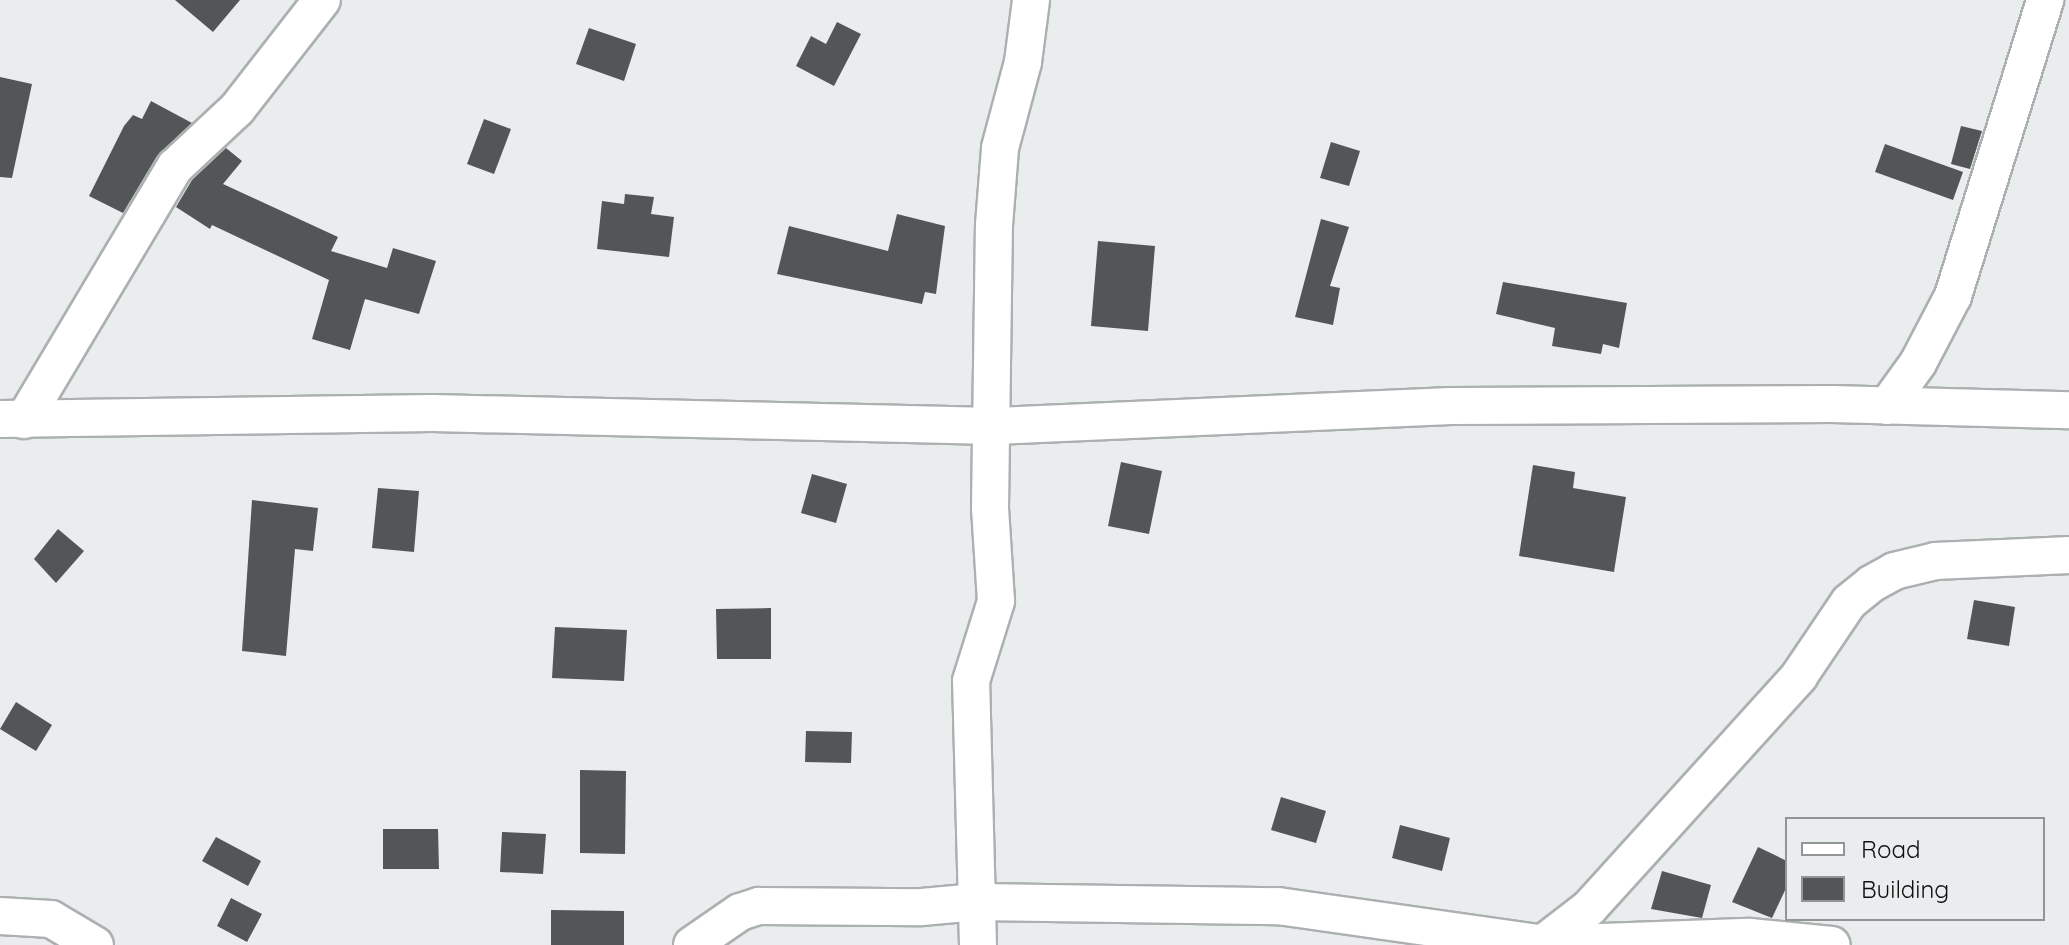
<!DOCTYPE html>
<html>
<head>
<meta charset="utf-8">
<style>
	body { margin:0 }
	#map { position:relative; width:2069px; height:945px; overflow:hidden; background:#e9edee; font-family:Quicksand,sans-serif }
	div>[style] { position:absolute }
	.building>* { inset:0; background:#525657 }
	.roads { filter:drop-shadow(2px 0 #acb0b1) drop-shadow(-2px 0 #acb0b1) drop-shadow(0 2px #acb0b1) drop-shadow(0 -2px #acb0b1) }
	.minor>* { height:36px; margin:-18px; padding:0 18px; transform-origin:18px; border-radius:18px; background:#fff }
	span { translate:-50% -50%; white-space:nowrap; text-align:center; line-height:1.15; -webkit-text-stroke:8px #e9edee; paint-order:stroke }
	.legend { position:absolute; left:1785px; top:817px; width:260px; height:104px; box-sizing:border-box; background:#e9edee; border:2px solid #919595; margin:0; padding:10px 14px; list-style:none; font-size:24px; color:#0e1010 }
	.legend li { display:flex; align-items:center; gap:16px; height:40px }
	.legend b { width:40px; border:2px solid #919595 }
</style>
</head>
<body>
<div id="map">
	<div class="building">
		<i style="clip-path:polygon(175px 0,240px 0,213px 32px)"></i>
		<i style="clip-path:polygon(837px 22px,861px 34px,834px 86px,796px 66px,811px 36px,826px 44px)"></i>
		<i style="clip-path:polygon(589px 28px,636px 44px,624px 81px,576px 64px)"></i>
		<i style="clip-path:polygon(0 77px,32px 84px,12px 178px,0 177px)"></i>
		<i style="clip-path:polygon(151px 101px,192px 123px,157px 156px,123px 213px,89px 196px,124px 126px,133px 115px,142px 119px)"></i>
		<i style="clip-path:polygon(484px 119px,511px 129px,494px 174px,467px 164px)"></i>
		<i style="clip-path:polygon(1961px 126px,1982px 131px,1970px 169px,1951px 164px)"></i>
		<i style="clip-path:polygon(1331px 142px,1360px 151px,1349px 186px,1320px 178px)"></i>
		<i style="clip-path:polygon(1885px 144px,1963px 172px,1953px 200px,1875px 172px)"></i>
		<i style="clip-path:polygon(226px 148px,242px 161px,223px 184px,338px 237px,331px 251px,387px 268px,393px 248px,436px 261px,419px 314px,365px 299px,350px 350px,312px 339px,329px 280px,212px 225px,210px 229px,176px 207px,192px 180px)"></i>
		<i style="clip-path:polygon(625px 194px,654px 197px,651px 214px,674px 217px,669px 257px,597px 249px,602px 201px,624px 204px)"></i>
		<i style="clip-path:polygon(897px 214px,945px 226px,936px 294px,925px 292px,922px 304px,777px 274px,789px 226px,888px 251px)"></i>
		<i style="clip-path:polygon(1321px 219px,1349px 227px,1330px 286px,1340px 288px,1333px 325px,1295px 317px)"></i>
		<i style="clip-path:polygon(1098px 241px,1155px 246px,1148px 331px,1091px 326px)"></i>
		<i style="clip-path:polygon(1503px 282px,1627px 303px,1619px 348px,1603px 344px,1601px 354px,1552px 346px,1555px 328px,1496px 314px)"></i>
		<i style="clip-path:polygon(1121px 462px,1162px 471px,1149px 534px,1108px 526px)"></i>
		<i style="clip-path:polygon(1533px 465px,1575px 472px,1573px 488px,1626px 497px,1614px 572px,1519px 556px)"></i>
		<i style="clip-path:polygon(812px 474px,847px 484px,836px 523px,801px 513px)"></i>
		<i style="clip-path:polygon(378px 488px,419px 491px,414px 552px,372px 548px)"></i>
		<i style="clip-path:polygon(252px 500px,318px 508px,313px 551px,295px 549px,286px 656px,242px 651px)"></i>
		<i style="clip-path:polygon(58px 529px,84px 551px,56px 583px,34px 559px)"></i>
		<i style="clip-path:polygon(1974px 600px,2015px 607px,2009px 646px,1967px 639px)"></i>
		<i style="clip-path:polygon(771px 608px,771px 659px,717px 659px,716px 609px)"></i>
		<i style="clip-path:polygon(555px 627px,627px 630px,624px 681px,552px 678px)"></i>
		<i style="clip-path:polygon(16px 702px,52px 725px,36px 751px,0 729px)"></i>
		<i style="clip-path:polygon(806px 731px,852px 732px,851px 763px,805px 762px)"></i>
		<i style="clip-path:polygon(580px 770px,626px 771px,625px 854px,580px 853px)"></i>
		<i style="clip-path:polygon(1281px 797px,1326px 811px,1316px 843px,1271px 830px)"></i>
		<i style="clip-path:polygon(1400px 825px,1450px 838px,1442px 871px,1392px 858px)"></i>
		<i style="clip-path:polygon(383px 829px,438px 829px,439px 869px,383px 869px)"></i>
		<i style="clip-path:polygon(502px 832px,546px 834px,543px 874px,500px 872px)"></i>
		<i style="clip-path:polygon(216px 837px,261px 861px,248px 886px,202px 861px)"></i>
		<i style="clip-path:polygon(1758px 847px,1787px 861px,1787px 886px,1772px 918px,1732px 902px)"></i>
		<i style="clip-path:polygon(1662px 871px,1711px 885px,1702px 918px,1651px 909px)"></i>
		<i style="clip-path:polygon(231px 898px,262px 914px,247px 942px,217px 926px)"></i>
		<i style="clip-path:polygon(551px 910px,624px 911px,624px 945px,551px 945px)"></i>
	</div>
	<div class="roads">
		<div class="minor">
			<i style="left:1887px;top:406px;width:53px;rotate:-54.2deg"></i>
			<i style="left:1918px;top:363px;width:76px;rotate:-62.4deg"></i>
			<i style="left:1953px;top:296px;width:310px;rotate:-72.7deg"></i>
			<i style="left:0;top:419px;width:433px;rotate:-0.8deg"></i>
			<i style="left:433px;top:413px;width:560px;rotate:1.33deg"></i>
			<i style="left:993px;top:426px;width:458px;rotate:-2.5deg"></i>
			<i style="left:1451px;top:406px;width:381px;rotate:-0.3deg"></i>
			<i style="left:1832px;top:404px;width:237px;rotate:1.5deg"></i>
			<i style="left:24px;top:420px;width:295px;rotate:-59.2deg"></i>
			<i style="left:175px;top:167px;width:85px;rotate:-43.1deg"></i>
			<i style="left:237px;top:109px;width:138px;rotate:-52.1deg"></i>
			<i style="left:0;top:916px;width:51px;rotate:3.4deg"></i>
			<i style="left:51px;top:919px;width:51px;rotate:30.6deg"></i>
			<i style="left:692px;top:945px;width:58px;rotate:-34.5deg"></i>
			<i style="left:740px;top:912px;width:20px;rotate:-18deg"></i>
			<i style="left:759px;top:906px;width:163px;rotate:0.4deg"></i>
			<i style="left:922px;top:907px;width:55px;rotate:-5.2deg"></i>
			<i style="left:977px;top:902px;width:301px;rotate:0.8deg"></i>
			<i style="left:1278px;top:906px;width:270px;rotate:8.1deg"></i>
			<i style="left:1545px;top:944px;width:205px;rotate:-2deg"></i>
			<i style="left:1750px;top:937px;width:82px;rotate:5.6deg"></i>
			<i style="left:978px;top:945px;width:264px;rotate:-91.5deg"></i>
			<i style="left:971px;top:681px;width:84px;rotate:-72.6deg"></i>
			<i style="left:996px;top:601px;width:93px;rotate:-93.7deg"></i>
			<i style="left:990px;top:508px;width:283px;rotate:-89.2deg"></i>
			<i style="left:994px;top:225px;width:77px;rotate:-85.5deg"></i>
			<i style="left:1000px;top:148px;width:89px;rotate:-75deg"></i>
			<i style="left:1023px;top:62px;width:63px;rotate:-82.6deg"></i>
			<i style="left:1541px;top:945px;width:61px;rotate:-37.6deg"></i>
			<i style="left:1589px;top:908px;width:313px;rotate:-47.8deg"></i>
			<i style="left:1799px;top:676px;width:89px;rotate:-56deg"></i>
			<i style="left:1849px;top:602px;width:28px;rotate:-39deg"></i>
			<i style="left:1871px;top:584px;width:26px;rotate:-29deg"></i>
			<i style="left:1894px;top:571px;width:43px;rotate:-13.4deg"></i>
			<i style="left:1936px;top:561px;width:133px;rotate:-2.6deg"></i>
		</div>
	</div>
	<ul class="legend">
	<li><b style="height:10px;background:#fff"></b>Road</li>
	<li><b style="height:22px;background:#525657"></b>Building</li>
	</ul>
</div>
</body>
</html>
